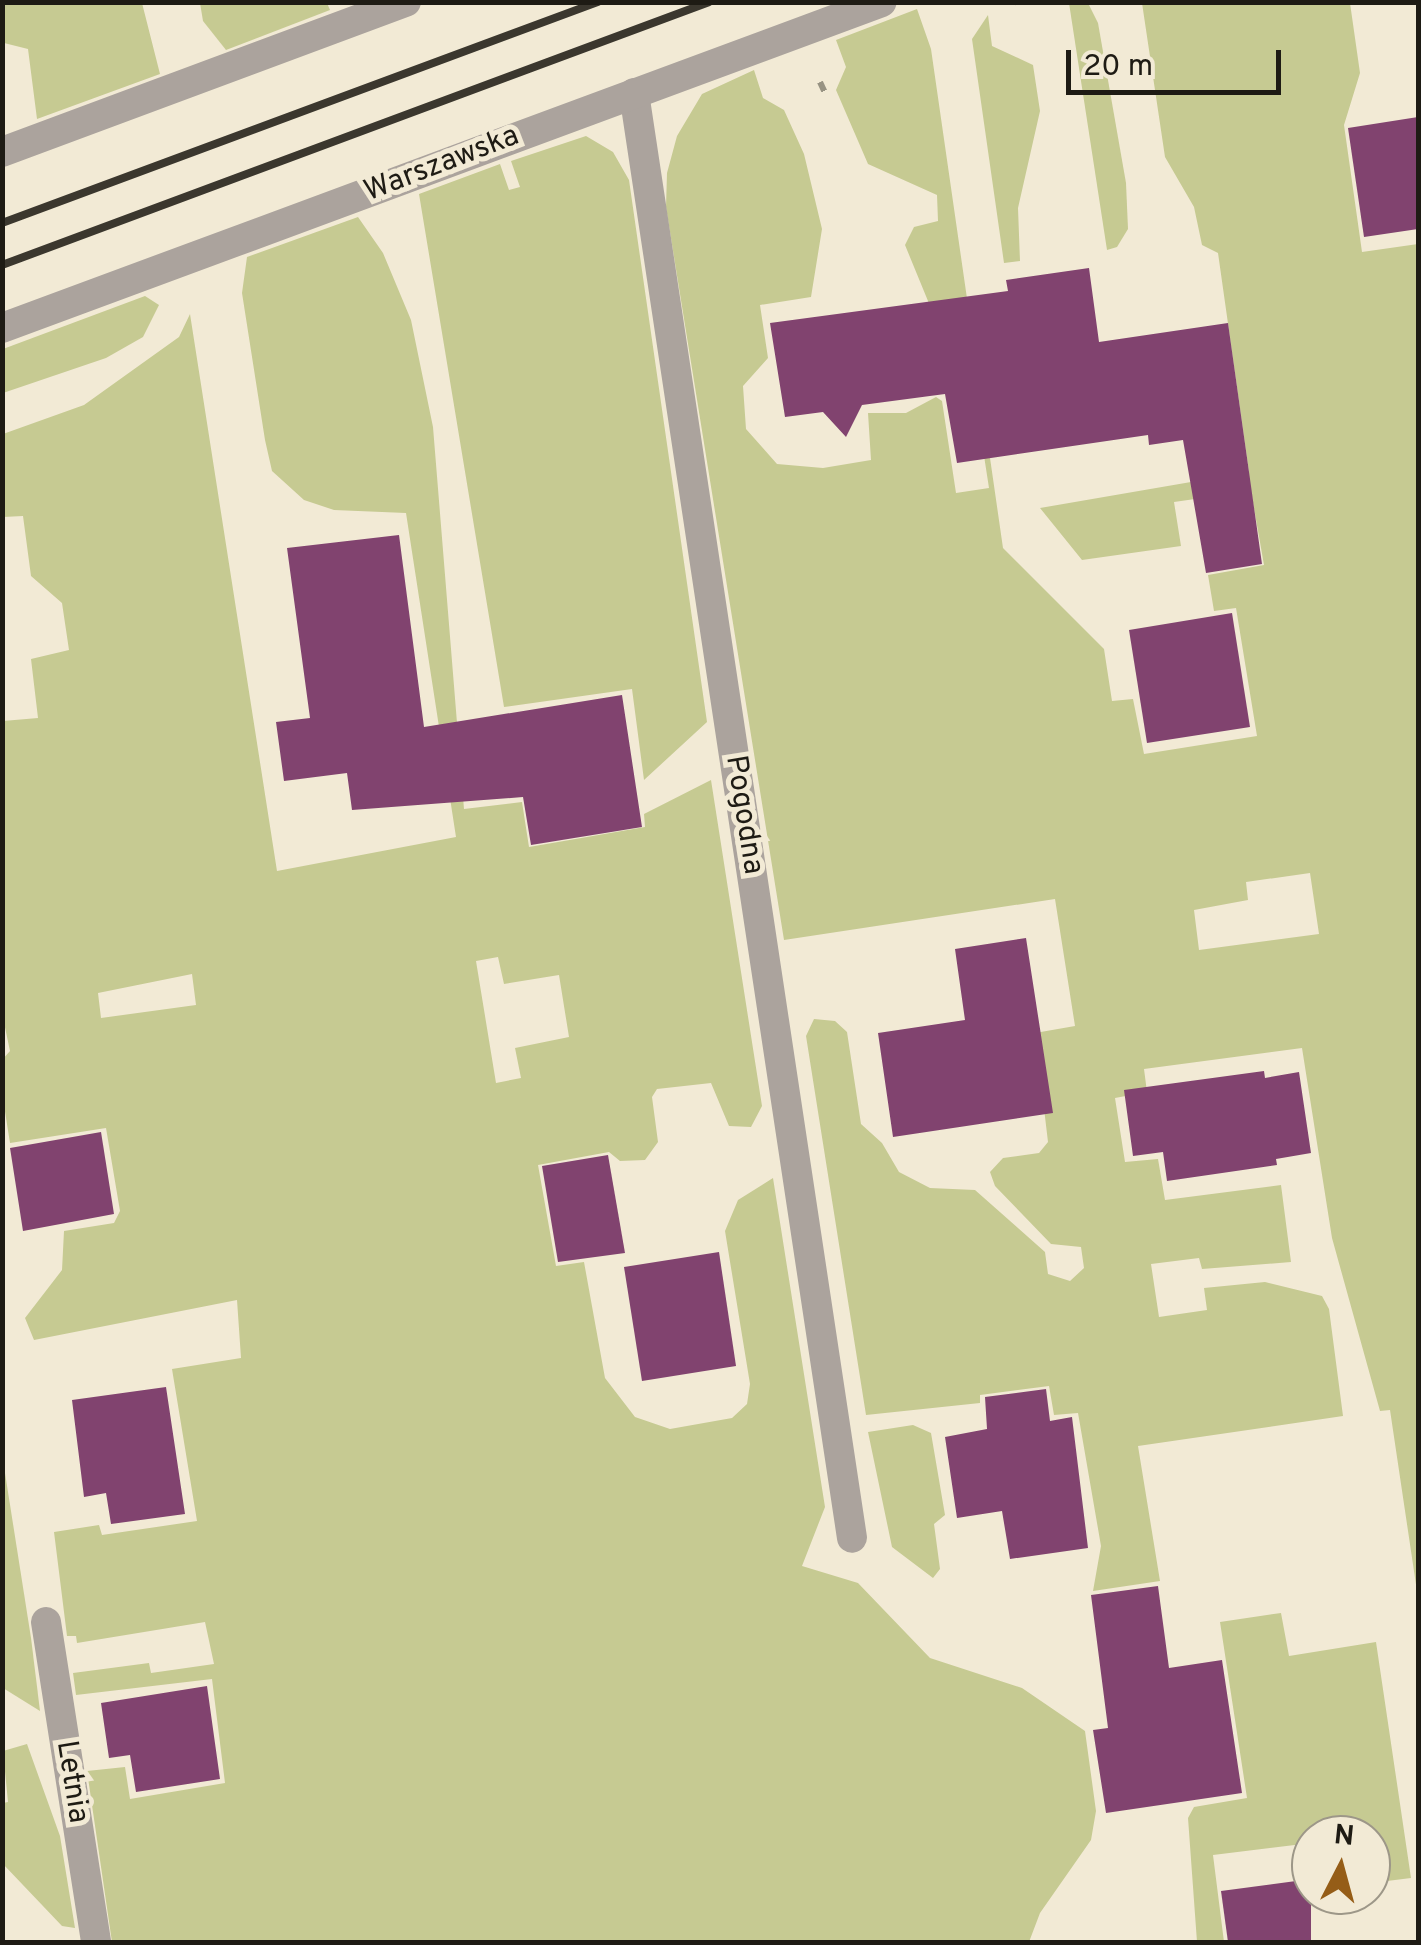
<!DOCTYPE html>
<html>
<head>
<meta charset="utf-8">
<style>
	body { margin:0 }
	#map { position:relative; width:1421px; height:1945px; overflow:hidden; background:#f2ead5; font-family:Overpass,sans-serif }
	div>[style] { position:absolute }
	.green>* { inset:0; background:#c6ca92 }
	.building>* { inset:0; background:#81436f }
	.path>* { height:6px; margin-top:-3px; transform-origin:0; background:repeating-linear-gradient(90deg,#989383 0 10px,transparent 0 15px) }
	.street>* { height:30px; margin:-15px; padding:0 15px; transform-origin:15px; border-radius:15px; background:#aba39d }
	.rail>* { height:8px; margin:-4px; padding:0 4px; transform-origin:4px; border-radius:4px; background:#3b372e }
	span { translate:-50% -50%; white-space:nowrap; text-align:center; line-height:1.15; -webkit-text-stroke:10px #f2ead5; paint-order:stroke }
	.street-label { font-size:30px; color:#1e1b14 }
	.frame { position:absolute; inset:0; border:5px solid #1e1b14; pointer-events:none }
	.north { position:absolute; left:1291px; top:1815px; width:100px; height:100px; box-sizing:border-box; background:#f2ead5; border:2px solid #9d9788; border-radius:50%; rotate:6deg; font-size:28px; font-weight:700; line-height:40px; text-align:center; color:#1e1b14 }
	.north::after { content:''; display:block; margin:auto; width:35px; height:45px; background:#955d17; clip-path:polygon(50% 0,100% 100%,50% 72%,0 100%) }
	.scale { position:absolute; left:1066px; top:50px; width:215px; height:45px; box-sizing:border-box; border:5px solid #1e1b14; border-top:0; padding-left:12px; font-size:30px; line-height:35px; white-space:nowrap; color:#1e1b14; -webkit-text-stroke:8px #f2ead5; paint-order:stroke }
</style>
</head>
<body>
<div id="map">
	<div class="green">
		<i style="clip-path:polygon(2px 3px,142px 3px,160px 74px,37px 119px,28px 49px,4px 43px)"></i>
		<i style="clip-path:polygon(200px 3px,327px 3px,330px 10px,226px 50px,203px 21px)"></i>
		<i style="clip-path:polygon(1069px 3px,1088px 3px,1098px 23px,1126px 183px,1128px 229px,1117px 247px,1107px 250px)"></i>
		<i style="clip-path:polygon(evenodd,1142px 3px,1350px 3px,1360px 73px,1344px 125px,1362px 252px,1418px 244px,1418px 1598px,1390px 1410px,1380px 1411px,1332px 1238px,1302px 1048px,1144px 1069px,1147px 1092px,1115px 1098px,1125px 1162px,1158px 1159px,1165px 1200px,1281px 1185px,1291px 1262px,1202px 1269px,1199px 1258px,1151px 1264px,1159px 1317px,1207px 1310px,1204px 1288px,1265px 1282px,1322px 1296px,1329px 1309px,1343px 1416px,1138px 1446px,1160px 1581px,1093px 1591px,1101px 1546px,1078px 1413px,1054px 1415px,1049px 1386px,980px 1395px,980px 1403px,866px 1415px,806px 1036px,814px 1019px,835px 1021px,847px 1032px,861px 1124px,882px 1143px,899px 1172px,930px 1188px,975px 1190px,1045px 1252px,1048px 1274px,1070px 1281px,1084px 1268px,1081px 1247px,1051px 1244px,995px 1186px,990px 1172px,1003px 1158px,1039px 1153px,1048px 1142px,1035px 1033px,1075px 1026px,1055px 899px,784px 940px,666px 207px,667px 173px,677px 136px,702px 94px,754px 70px,763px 98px,784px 110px,804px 154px,822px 229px,811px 297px,760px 305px,768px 358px,743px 386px,746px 429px,777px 464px,823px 468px,871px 460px,868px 413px,906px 413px,936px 397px,942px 401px,956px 493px,989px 488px,980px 430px,944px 381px,928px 301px,905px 245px,914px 227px,938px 221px,937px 195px,868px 164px,836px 90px,846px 67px,836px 40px,917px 9px,931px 49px,1003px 548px,1104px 649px,1112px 701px,1133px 699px,1144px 754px,1257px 736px,1236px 608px,1214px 611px,1208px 575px,1264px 565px,1251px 491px,1174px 502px,1181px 546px,1082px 560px,1040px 508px,1249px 472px,1218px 253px,1202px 245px,1194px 207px,1165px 157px,1142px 3px,1310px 873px,1319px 934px,1199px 950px,1194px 910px,1248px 900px,1246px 882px,1310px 873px)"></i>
		<i style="clip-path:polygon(988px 15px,992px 46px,1033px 65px,1040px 111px,1018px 208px,1020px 261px,1004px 263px,972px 39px)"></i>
		<i style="clip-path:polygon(586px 136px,613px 152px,629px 180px,707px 722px,644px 780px,632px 689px,504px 707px,419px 194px,500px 164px,509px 190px,520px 187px,511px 161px)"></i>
		<i style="clip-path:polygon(evenodd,358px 217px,383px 253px,411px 320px,433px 427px,464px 809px,522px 802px,529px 847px,645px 827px,644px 814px,711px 780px,762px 1106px,751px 1127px,729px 1126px,711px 1083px,657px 1089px,652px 1097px,658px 1142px,645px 1160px,620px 1161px,609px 1152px,538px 1165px,556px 1266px,584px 1262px,605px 1378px,635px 1417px,670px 1429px,732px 1418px,747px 1404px,750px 1384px,725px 1231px,738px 1200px,773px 1178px,825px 1507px,802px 1566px,858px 1583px,930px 1658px,1022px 1688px,1085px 1731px,1096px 1811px,1091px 1840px,1040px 1913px,1029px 1942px,112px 1942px,87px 1771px,125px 1767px,130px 1799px,225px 1783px,212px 1679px,76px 1695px,73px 1673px,149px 1663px,151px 1673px,214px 1664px,205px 1622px,77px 1643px,76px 1636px,67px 1636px,54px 1532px,99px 1525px,102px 1535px,197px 1521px,172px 1369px,241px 1358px,237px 1300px,34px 1340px,25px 1318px,62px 1270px,64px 1231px,114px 1223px,120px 1211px,106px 1128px,10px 1143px,3px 1099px,2px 1060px,10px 1051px,2px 1013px,3px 721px,38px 718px,31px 659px,69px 650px,62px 603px,31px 576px,23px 516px,3px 517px,3px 434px,84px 405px,179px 337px,190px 314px,277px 871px,456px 837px,406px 513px,334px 510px,304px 500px,272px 471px,265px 440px,242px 293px,247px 257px,358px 217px,498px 957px,504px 984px,559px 975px,569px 1037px,515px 1048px,521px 1078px,496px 1083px,476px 961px,498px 957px,358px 217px,192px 974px,196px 1005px,101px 1018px,98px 993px,192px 974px)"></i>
		<i style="clip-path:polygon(145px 296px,159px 305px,143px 337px,106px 358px,3px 393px,3px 349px)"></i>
		<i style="clip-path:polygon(913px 1425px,931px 1433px,945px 1515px,934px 1524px,940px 1569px,933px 1578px,892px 1547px,868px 1432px)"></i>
		<i style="clip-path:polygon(2px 1454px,31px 1638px,40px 1711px,3px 1688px)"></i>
		<i style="clip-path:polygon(1281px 1613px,1289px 1656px,1376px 1642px,1411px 1878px,1371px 1883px,1371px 1835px,1311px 1835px,1311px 1843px,1213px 1855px,1224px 1942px,1197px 1942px,1188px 1818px,1194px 1807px,1247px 1798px,1220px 1622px)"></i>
		<i style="clip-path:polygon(27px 1744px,60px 1836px,75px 1928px,62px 1926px,3px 1864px,3px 1803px,8px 1802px,3px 1751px)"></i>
	</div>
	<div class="building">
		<i style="clip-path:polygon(1418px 117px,1418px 229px,1364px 237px,1348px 128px)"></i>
		<i style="clip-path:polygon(1089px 268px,1099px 342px,1228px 323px,1262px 564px,1206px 573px,1183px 440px,1149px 445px,1148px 435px,957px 463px,945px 394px,862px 405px,846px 437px,823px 412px,785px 417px,770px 323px,1008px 291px,1006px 280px)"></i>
		<i style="clip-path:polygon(399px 535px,424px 727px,622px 695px,642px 827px,531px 845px,523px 797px,352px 810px,347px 773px,284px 781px,276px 722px,310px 718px,287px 548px)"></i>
		<i style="clip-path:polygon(1232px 613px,1250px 727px,1147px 743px,1129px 630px)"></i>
		<i style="clip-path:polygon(1026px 938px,1053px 1113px,893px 1137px,878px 1033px,965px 1020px,955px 949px)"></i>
		<i style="clip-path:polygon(1264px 1071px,1265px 1078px,1299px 1072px,1311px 1153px,1276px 1159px,1277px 1165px,1167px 1181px,1163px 1152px,1133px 1156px,1124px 1090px)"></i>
		<i style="clip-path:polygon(101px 1132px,114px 1214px,23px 1231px,10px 1148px)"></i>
		<i style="clip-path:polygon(608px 1155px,625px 1253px,558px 1262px,542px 1166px)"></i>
		<i style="clip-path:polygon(719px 1252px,736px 1366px,642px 1381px,624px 1267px)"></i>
		<i style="clip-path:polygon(166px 1387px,185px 1514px,111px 1524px,106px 1493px,84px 1497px,72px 1400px)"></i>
		<i style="clip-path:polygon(1046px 1389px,1050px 1421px,1072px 1417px,1088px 1548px,1010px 1559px,1002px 1511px,957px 1518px,945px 1437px,987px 1429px,985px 1397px)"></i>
		<i style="clip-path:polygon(1158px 1586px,1169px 1668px,1222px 1660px,1242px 1793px,1106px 1813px,1093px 1730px,1108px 1728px,1091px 1595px)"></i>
		<i style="clip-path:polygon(207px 1686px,220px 1779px,136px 1792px,130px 1755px,109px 1758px,101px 1703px)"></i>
		<i style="clip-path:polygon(1311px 1879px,1311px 1942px,1228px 1942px,1221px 1891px)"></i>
	</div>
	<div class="path">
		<i style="left:1017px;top:2px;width:2px;rotate:63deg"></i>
		<i style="left:820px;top:82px;width:14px;rotate:65deg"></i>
	</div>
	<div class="street">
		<i style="left:634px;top:93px;width:1461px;rotate:81.42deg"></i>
		<i style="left:2px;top:152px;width:431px;rotate:-20.4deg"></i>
		<i style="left:2px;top:328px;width:938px;rotate:-20.33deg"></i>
		<i style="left:46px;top:1622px;width:324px;rotate:81.1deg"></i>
	</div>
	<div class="rail">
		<i style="left:2px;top:223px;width:636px;rotate:-20.35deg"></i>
		<i style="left:2px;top:265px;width:754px;rotate:-20.4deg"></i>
	</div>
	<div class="street-label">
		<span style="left:442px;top:165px;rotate:-21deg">Warszawska</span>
		<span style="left:743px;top:815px;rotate:81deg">Pogodna</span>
		<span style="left:71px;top:1782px;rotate:81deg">Letnia</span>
	</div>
	<div class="frame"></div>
	<div class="north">N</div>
	<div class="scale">20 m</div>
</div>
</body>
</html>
